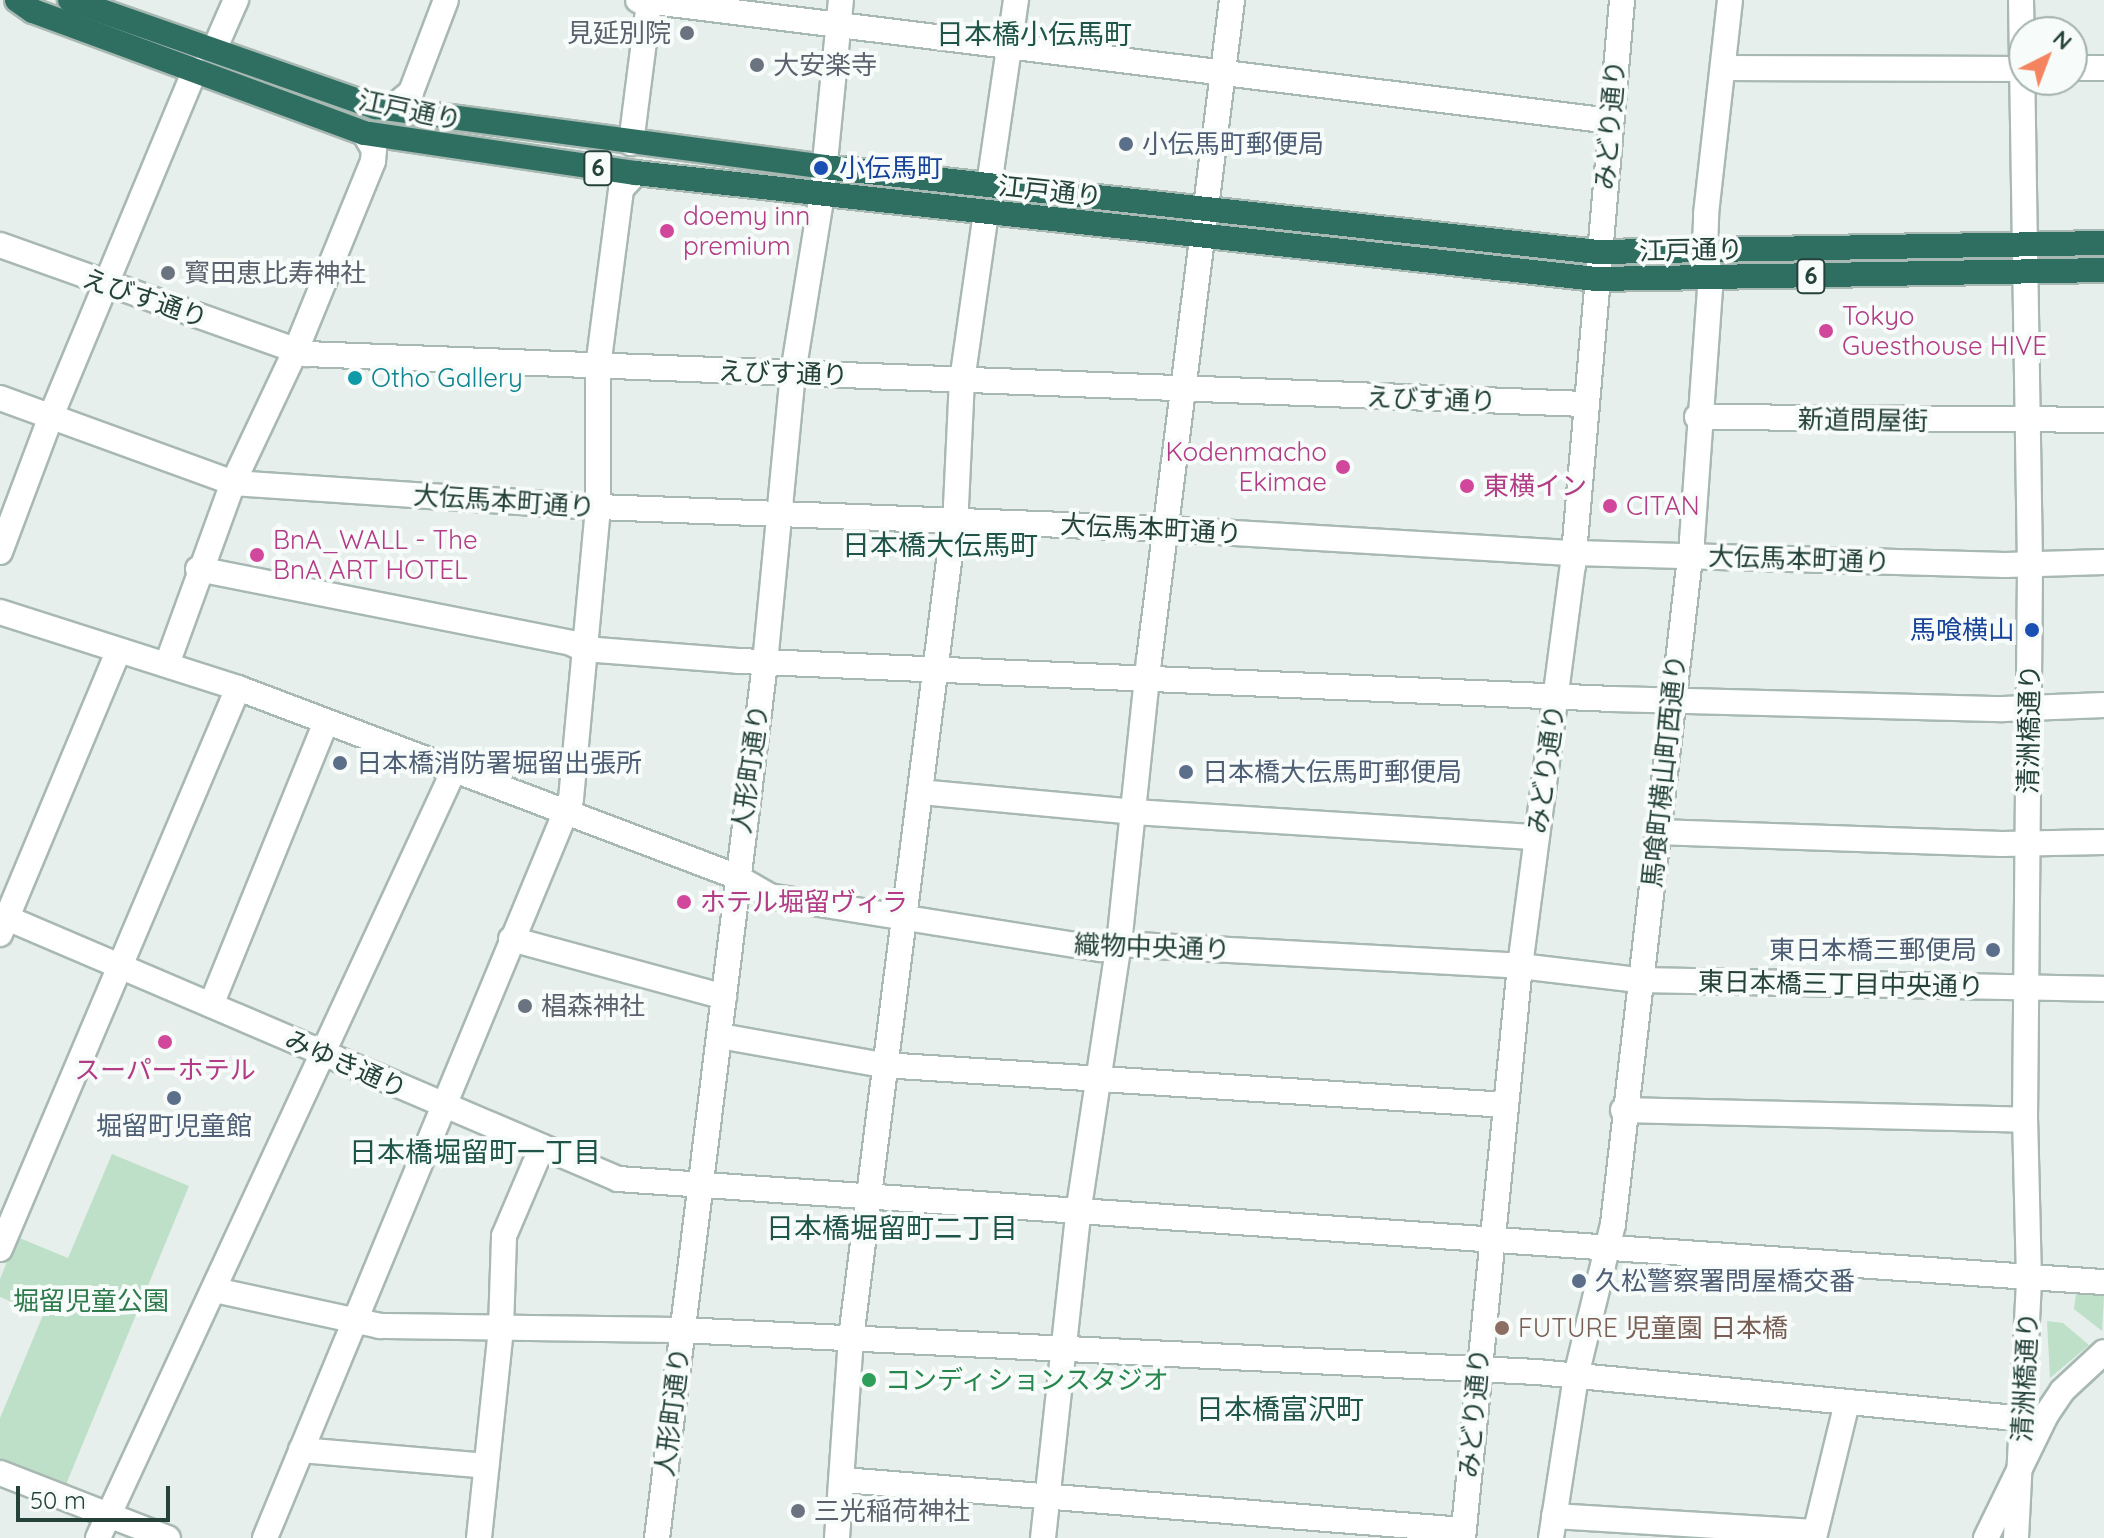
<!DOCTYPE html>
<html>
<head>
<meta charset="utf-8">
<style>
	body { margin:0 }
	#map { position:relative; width:2104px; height:1538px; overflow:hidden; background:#e6efeb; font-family:Quicksand,"Noto Sans JP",sans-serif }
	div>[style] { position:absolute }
	.green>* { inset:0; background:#bfe0c8 }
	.roads { filter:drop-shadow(2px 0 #a8b8b2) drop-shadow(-2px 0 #a8b8b2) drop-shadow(0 2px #a8b8b2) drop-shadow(0 -2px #a8b8b2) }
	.street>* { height:24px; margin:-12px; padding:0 12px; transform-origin:12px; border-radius:12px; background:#fff }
	.secondary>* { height:24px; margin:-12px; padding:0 12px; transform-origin:12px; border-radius:12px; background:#fff }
	.highway>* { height:24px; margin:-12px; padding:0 12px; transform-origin:12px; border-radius:12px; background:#2f6f62 }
	.dots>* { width:22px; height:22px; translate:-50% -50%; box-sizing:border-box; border:4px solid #f7fbf9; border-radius:50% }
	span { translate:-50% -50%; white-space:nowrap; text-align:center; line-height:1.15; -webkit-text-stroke:8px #f7fbf9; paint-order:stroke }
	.shield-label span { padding:2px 6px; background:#f7fbf9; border:2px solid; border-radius:6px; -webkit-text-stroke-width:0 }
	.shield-label { font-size:24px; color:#24423a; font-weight:700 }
	.worship-label { font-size:26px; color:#5b616d }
	.right { translate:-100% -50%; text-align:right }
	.left { translate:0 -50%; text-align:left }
	.street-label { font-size:26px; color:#24423a }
	.service-label { font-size:26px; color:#4e5e75 }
	.transit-label { font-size:26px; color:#164399 }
	.hotel-label { font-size:26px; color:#b23c85 }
	.culture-label { font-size:26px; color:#0d838f }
	.park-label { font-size:26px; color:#2d7a4b }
	.education-label { font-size:26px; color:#785e54 }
	.leisure-label { font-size:26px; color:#27864d }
	.neighbourhood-label { font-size:28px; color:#1f5548 }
	.north { position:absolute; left:2008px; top:16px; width:80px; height:80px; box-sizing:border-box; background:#f7fbf9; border:2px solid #a3b1ad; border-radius:50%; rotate:42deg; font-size:22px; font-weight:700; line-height:32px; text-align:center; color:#24423a }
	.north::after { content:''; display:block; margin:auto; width:28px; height:36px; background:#f4845f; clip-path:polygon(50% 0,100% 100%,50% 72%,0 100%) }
	.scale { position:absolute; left:16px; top:1486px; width:154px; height:36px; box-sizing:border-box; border:4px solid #24423a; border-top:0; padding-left:10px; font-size:24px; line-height:28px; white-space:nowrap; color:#24423a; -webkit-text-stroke:6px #f7fbf9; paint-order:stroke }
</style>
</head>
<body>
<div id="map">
	<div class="green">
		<i style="clip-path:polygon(112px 1154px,189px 1186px,65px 1487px,0 1460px,0 1418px,43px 1315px,0 1297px,0 1279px,17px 1237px,68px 1258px)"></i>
		<i style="clip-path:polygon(2076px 1294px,2104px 1296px,2102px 1331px,2074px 1309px)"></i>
		<i style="clip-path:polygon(2047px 1321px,2063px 1323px,2089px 1345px,2050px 1378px)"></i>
	</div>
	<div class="roads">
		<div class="street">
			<i style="left:638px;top:0;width:980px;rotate:7.09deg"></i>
			<i style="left:214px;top:50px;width:55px;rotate:-66.3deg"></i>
			<i style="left:1723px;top:68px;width:301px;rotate:0.2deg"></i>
			<i style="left:2072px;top:68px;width:32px"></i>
			<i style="left:378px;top:107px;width:14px;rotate:4deg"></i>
			<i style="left:392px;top:108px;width:25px;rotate:-40deg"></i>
			<i style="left:411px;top:92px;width:98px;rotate:-69.2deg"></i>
			<i style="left:631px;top:143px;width:142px;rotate:-82.7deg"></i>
			<i style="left:989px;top:185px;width:187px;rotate:-81.7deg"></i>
			<i style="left:0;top:245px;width:325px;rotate:19.6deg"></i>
			<i style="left:306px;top:354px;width:1280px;rotate:2.24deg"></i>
			<i style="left:0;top:398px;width:248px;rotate:20deg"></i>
			<i style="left:233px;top:483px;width:366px;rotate:3.8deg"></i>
			<i style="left:598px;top:507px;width:569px;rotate:2.21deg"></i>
			<i style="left:1167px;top:529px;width:408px;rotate:3.4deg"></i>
			<i style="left:1574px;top:553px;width:431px;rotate:1.6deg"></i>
			<i style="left:2005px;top:565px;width:99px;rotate:-1.7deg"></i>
			<i style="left:1697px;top:417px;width:407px;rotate:0.4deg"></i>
			<i style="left:0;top:552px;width:145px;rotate:-69.4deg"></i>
			<i style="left:51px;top:416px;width:375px;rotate:-67.4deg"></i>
			<i style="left:198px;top:569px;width:380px;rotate:11.2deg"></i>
			<i style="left:571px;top:643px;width:13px;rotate:27deg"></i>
			<i style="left:583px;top:649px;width:156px;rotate:4.4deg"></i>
			<i style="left:739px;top:661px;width:874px;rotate:2.49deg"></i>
			<i style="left:1612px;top:699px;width:391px;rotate:1.5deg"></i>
			<i style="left:2003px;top:709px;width:101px;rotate:-2.3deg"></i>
			<i style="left:0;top:612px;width:250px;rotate:17.7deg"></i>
			<i style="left:238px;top:688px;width:531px;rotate:20.72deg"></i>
			<i style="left:735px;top:876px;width:39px;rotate:30deg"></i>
			<i style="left:769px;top:896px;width:336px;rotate:9.1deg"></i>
			<i style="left:1101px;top:949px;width:19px;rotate:-16deg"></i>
			<i style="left:1119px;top:944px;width:402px;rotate:3.1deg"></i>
			<i style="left:1520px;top:966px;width:119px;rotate:6.8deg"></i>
			<i style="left:1638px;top:980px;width:466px;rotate:1.1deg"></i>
			<i style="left:167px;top:664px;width:193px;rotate:-70deg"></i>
			<i style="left:233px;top:483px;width:147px;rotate:-64.7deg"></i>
			<i style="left:296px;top:350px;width:204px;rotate:-67.8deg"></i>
			<i style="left:373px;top:161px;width:11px;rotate:-85deg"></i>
			<i style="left:374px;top:150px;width:20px;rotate:-120deg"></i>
			<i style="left:920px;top:792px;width:215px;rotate:5.3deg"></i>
			<i style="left:1134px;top:812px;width:403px;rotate:3.6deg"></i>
			<i style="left:1657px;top:832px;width:345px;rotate:2deg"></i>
			<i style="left:2002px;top:844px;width:102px;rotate:-1.1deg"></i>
			<i style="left:0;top:915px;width:672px;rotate:23.13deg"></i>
			<i style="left:618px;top:1179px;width:1490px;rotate:3.97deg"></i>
			<i style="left:0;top:934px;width:306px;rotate:-67.3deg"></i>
			<i style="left:511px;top:939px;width:221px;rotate:15.2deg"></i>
			<i style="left:211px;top:1005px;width:305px;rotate:-67.9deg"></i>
			<i style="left:720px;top:1036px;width:166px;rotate:10.1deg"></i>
			<i style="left:883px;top:1065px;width:624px;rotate:3.67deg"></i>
			<i style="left:1623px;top:1110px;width:402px;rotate:1.4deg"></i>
			<i style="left:0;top:1249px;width:609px;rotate:-67.01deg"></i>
			<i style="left:215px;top:1290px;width:169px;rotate:12.3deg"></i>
			<i style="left:380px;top:1326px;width:301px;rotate:0.8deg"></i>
			<i style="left:681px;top:1330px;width:857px;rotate:2.81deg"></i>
			<i style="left:1537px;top:1372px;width:491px;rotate:5.5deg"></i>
			<i style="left:301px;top:1450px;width:186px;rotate:4.9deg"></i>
			<i style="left:0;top:1473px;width:180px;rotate:21.2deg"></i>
			<i style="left:843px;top:1480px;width:622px;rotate:4.61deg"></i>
			<i style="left:1554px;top:1516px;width:261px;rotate:3.5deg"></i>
			<i style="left:98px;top:1538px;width:846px;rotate:-65.13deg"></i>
			<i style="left:265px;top:1538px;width:800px;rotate:-67.51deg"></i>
			<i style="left:571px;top:799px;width:293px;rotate:-84.7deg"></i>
			<i style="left:598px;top:507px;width:140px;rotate:-90deg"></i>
			<i style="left:598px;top:367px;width:179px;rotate:-82.6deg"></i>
			<i style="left:621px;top:189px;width:22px;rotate:-47deg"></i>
			<i style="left:479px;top:1538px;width:211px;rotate:-84deg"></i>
			<i style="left:501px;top:1328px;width:92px;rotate:-88.1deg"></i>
			<i style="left:504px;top:1236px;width:97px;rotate:-66.9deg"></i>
			<i style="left:837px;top:1538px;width:200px;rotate:-86deg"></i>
			<i style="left:851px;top:1338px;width:839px;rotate:-82.81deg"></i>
			<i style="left:956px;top:506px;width:125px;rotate:-87.3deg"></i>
			<i style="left:962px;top:381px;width:170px;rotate:-81.9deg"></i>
			<i style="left:1043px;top:1538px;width:333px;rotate:-83.8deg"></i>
			<i style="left:1079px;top:1207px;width:266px;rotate:-81.4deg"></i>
			<i style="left:1119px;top:944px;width:286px;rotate:-84deg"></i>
			<i style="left:1149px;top:660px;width:665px;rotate:-82.83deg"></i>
			<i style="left:1463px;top:1538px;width:575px;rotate:-84.31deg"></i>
			<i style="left:1520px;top:966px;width:404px;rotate:-82.5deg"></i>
			<i style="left:1573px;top:565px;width:567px;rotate:-85.04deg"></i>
			<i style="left:1551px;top:1538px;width:164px;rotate:-81.2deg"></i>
			<i style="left:1576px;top:1376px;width:156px;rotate:-76.3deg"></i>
			<i style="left:1613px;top:1224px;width:689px;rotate:-83.41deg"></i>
			<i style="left:1692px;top:540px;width:263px;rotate:-85.9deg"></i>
			<i style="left:1711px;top:278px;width:30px;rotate:-102deg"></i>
			<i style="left:1705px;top:249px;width:35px;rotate:-88deg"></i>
			<i style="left:1706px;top:214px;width:215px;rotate:-83.6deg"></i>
			<i style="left:1814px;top:1538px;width:139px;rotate:-76.3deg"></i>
		</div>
		<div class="secondary">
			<i style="left:657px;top:1538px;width:882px;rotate:-82.96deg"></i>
			<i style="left:765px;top:663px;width:291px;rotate:-84.5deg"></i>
			<i style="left:793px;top:373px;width:182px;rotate:-80.8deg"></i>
			<i style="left:822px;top:193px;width:194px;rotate:-84.4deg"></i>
			<i style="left:1986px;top:1538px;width:137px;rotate:-64deg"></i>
			<i style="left:2046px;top:1415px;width:29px;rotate:-56deg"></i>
			<i style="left:2062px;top:1391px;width:57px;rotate:-42.9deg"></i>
			<i style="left:2016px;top:1538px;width:258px;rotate:-87.1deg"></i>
			<i style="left:2029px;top:1280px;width:160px;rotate:-91.4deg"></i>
			<i style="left:2025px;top:1120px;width:555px;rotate:-89.48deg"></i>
			<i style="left:2030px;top:565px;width:565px;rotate:-90.91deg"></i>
		</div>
		<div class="highway">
			<i style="left:17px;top:0;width:19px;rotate:35deg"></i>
			<i style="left:33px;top:11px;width:353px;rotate:20.2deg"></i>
			<i style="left:364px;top:133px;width:275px;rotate:8.4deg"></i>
			<i style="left:636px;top:173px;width:966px;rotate:6.3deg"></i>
			<i style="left:1596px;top:279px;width:508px;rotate:-1.01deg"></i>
			<i style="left:70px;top:0;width:324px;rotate:19.3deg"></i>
			<i style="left:376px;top:107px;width:452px;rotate:7.6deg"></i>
			<i style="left:824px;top:167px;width:779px;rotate:6.27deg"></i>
			<i style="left:1598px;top:252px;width:506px;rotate:-1.02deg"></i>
		</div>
	</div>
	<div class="dots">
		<i style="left:687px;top:33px;background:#6b7280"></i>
		<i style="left:757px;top:65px;background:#6b7280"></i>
		<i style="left:1126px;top:144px;background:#5c6f8a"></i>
		<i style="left:821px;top:168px;background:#1a4fb4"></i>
		<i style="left:667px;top:231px;background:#d1479c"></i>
		<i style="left:168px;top:273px;background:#6b7280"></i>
		<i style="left:1826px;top:331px;background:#d1479c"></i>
		<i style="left:355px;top:378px;background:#0f9aa8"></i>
		<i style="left:1343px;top:467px;background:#d1479c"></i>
		<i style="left:1467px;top:486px;background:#d1479c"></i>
		<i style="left:1610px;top:506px;background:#d1479c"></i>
		<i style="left:257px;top:555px;background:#d1479c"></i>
		<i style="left:2032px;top:630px;background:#1a4fb4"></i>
		<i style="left:340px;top:763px;background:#5c6f8a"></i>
		<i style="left:1186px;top:772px;background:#5c6f8a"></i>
		<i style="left:684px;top:902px;background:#d1479c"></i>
		<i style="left:1993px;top:950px;background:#5c6f8a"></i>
		<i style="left:525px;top:1006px;background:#6b7280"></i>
		<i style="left:165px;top:1042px;background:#d1479c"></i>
		<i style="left:174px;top:1098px;background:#5c6f8a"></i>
		<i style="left:1579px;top:1281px;background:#5c6f8a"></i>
		<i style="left:1502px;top:1328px;background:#8d6e63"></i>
		<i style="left:869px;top:1380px;background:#2e9e5b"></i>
		<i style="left:798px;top:1511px;background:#6b7280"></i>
	</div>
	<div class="shield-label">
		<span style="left:598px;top:168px">6</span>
		<span style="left:1811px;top:276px">6</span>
	</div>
	<div class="worship-label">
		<span class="right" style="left:671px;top:33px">見延別院</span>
		<span class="left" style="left:773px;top:65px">大安楽寺</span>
		<span class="left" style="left:184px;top:273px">寳田恵比寿神社</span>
		<span class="left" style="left:541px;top:1006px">椙森神社</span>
		<span class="left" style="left:814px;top:1511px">三光稲荷神社</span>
	</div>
	<div class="street-label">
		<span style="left:410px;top:110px;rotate:12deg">江戸通り</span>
		<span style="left:1610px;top:125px;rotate:-85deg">みどり通り</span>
		<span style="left:1050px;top:191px;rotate:6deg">江戸通り</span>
		<span style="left:1691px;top:250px;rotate:-1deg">江戸通り</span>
		<span style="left:145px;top:298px;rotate:19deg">えびす通り</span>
		<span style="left:783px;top:373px;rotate:2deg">えびす通り</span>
		<span style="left:1431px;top:399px;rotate:2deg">えびす通り</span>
		<span style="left:1863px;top:420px;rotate:1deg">新道問屋街</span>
		<span style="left:504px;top:501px;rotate:4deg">大伝馬本町通り</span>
		<span style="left:1151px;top:529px;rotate:3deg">大伝馬本町通り</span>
		<span style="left:1799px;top:559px;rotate:2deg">大伝馬本町通り</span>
		<span style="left:2029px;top:729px;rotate:-89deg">清洲橋通り</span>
		<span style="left:750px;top:769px;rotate:-82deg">人形町通り</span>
		<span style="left:1546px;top:769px;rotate:-82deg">みどり通り</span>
		<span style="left:1664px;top:771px;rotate:-84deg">馬喰町横山町西通り</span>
		<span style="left:1152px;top:947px;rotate:2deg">織物中央通り</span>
		<span style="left:1841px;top:984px;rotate:1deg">東日本橋三丁目中央通り</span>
		<span style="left:346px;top:1064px;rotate:24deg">みゆき通り</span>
		<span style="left:2025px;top:1377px;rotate:-87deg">清洲橋通り</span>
		<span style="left:672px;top:1412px;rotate:-83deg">人形町通り</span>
		<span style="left:1474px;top:1413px;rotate:-85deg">みどり通り</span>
	</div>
	<div class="service-label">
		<span class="left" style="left:1142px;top:144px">小伝馬町郵便局</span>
		<span class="left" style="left:356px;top:763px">日本橋消防署堀留出張所</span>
		<span class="left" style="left:1202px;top:772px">日本橋大伝馬町郵便局</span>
		<span class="right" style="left:1977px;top:950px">東日本橋三郵便局</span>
		<span style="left:174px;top:1126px">堀留町児童館</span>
		<span class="left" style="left:1595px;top:1281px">久松警察署問屋橋交番</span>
	</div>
	<div class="transit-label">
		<span class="left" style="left:839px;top:168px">小伝馬町</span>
		<span class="right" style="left:2014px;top:630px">馬喰横山</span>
	</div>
	<div class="hotel-label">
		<span class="left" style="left:683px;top:231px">doemy inn<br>premium</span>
		<span class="left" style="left:1842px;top:331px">Tokyo<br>Guesthouse HIVE</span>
		<span class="right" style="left:1327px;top:467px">Kodenmacho<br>Ekimae</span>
		<span class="left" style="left:1483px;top:486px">東横イン</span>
		<span class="left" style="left:1626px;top:506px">CITAN</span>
		<span class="left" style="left:273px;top:555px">BnA_WALL - The<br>BnA ART HOTEL</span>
		<span class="left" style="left:700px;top:902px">ホテル堀留ヴィラ</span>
		<span style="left:165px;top:1070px">スーパーホテル</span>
	</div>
	<div class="culture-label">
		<span class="left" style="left:371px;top:378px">Otho Gallery</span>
	</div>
	<div class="park-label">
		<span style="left:91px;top:1301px">堀留児童公園</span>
	</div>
	<div class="education-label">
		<span class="left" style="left:1518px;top:1328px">FUTURE 児童園 日本橋</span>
	</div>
	<div class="leisure-label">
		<span class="left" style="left:885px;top:1380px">コンディションスタジオ</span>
	</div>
	<div class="neighbourhood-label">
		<span style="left:1034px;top:34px">日本橋小伝馬町</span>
		<span style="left:940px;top:545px">日本橋大伝馬町</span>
		<span style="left:475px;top:1152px">日本橋堀留町一丁目</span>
		<span style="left:892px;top:1228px">日本橋堀留町二丁目</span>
		<span style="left:1280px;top:1409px">日本橋富沢町</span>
	</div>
	<div class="north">N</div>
	<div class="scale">50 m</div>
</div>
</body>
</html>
